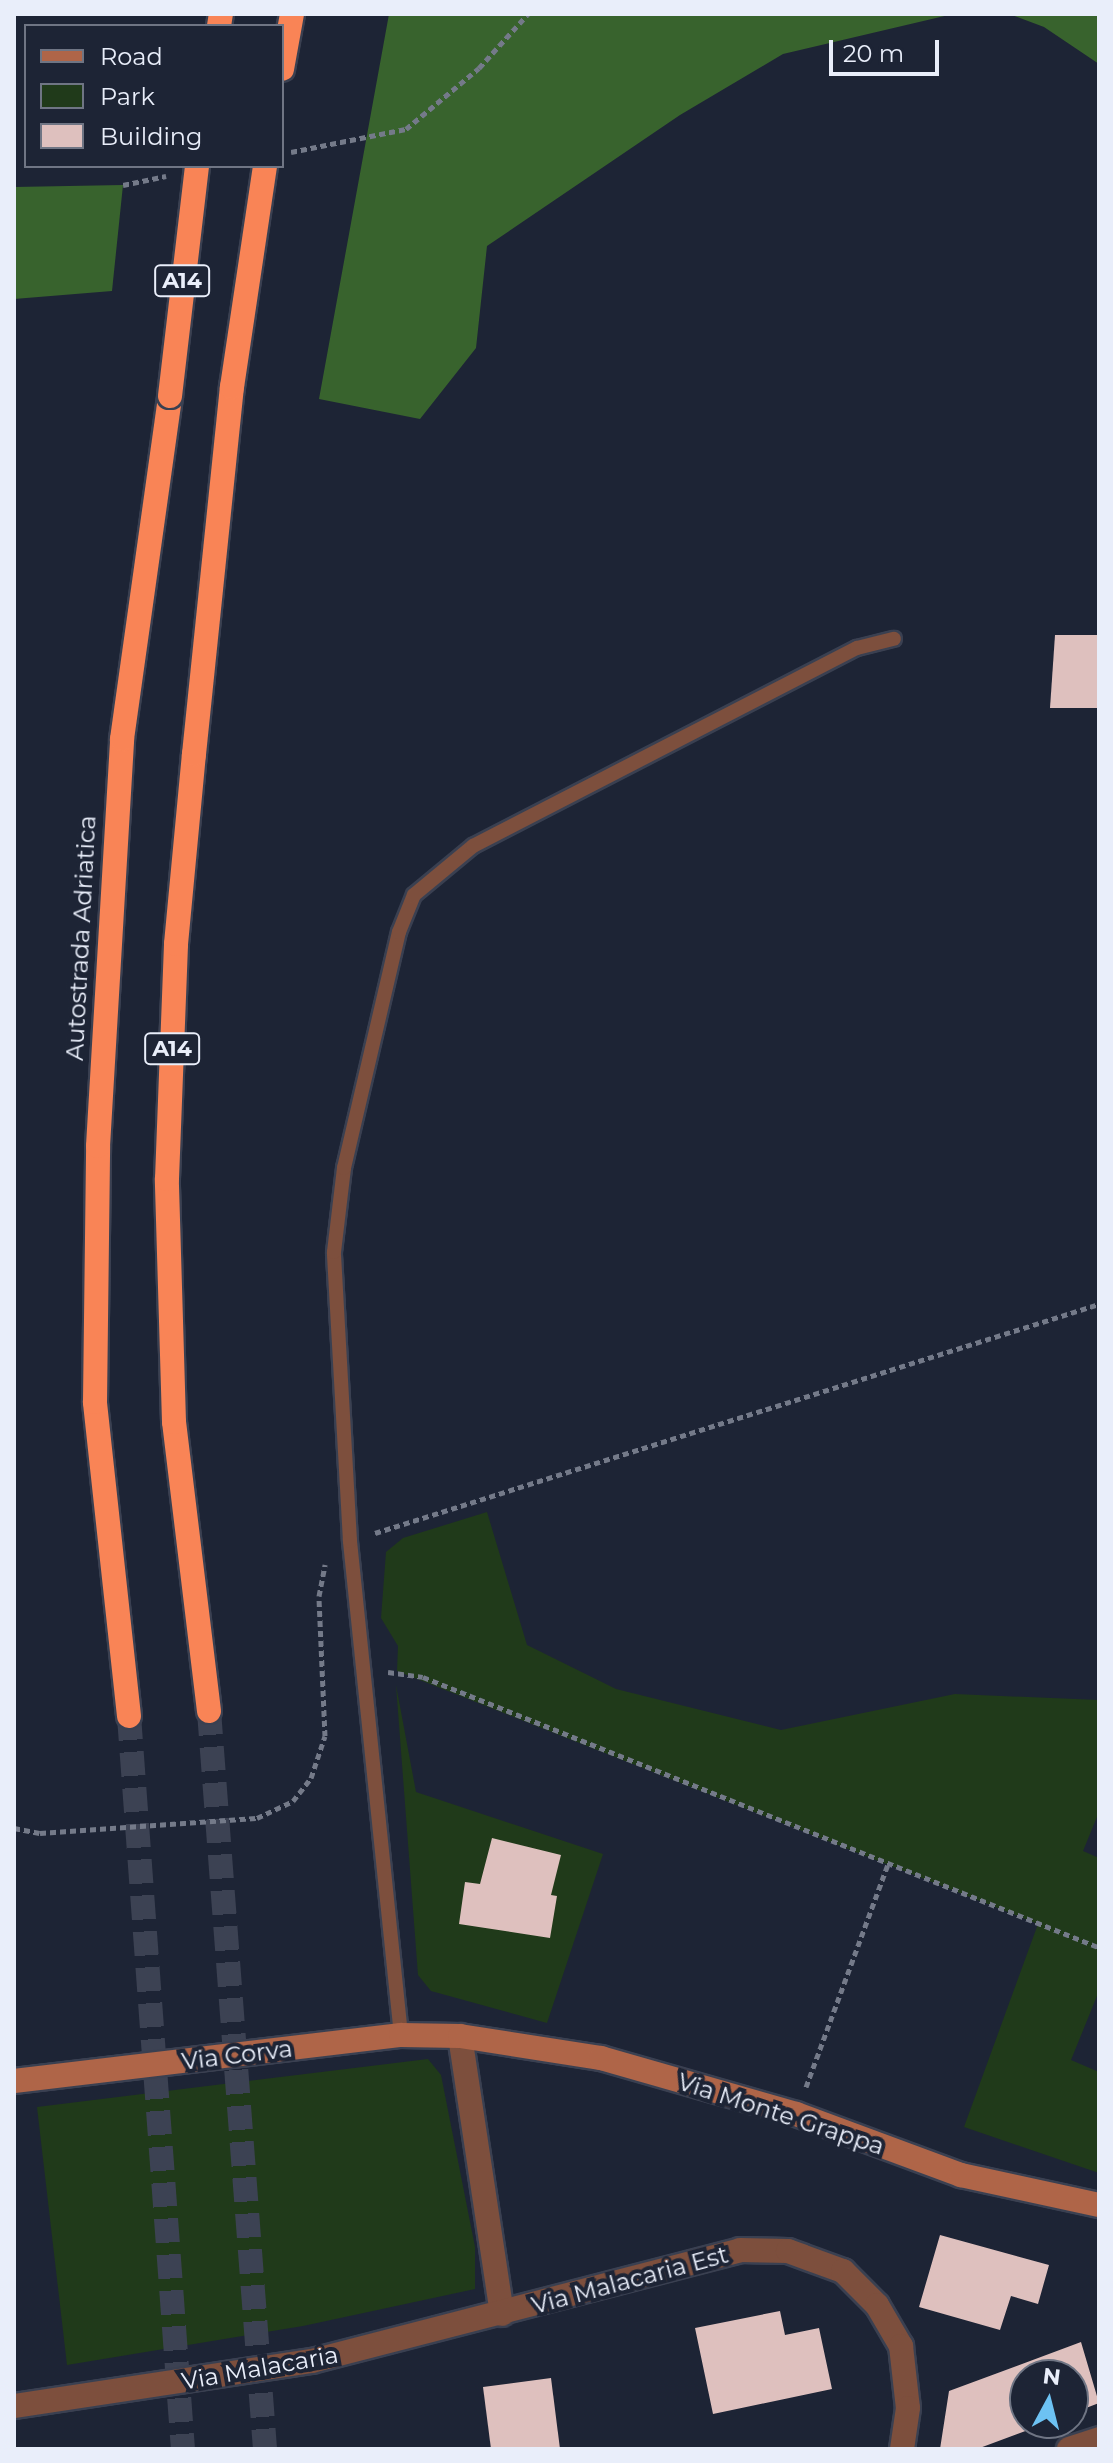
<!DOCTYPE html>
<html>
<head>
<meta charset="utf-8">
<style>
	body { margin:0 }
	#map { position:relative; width:1113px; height:2463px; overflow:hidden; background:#1d2435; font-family:Montserrat,sans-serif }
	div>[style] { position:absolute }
	.green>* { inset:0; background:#203a1a }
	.forest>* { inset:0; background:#38632d }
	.building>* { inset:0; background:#dec0be }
	.highway-tunnel>* { height:24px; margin-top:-12px; transform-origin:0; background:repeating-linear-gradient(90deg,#3c4253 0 24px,transparent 0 36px) }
	.path>* { height:5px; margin-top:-2.5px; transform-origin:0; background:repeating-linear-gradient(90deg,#747a89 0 6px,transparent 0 10px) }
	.roads { filter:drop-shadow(2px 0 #3a4051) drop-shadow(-2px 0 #3a4051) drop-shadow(0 2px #3a4051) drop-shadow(0 -2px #3a4051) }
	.lane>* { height:14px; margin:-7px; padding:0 7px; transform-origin:7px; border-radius:7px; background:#7d4f3d }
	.street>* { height:24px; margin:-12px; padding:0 12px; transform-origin:12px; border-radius:12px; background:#7d4f3d }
	.secondary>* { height:24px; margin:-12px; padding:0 12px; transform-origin:12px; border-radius:12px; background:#af6548 }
	.highway>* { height:24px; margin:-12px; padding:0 12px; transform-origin:12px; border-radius:12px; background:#f98456 }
	.bridges { filter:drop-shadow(2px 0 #3a4051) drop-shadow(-2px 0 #3a4051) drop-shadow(0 2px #3a4051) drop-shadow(0 -2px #3a4051) }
	.highway-bridge>* { height:24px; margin:-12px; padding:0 12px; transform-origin:12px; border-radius:12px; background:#f98456 }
	span { translate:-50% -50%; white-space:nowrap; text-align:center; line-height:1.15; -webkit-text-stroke:8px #1d2435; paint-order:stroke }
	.shield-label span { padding:2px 6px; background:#1d2435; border:2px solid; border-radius:6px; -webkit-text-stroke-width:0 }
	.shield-label { font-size:22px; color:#e9eefa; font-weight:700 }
	.street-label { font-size:24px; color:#e9eefa }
	.frame { position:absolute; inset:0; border:16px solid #e9eefa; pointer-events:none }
	.legend { position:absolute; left:24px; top:24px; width:260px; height:144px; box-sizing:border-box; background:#1d2435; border:2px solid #6f7584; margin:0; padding:10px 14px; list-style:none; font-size:24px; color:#e9eefa }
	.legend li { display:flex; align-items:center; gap:16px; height:40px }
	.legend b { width:40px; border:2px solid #6f7584 }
	.north { position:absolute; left:1009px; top:2359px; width:80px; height:80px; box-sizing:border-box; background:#1d2435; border:2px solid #6f7584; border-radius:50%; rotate:7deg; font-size:22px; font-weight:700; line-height:32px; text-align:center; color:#e9eefa }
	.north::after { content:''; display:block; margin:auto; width:28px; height:36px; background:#6dc2f3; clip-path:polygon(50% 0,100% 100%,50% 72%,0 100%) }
	.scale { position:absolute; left:829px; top:40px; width:110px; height:36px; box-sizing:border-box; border:4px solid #e9eefa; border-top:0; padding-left:10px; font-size:24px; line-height:28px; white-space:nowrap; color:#e9eefa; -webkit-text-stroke:6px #1d2435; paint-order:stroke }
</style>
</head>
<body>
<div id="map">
	<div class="green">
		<i style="clip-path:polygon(487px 1512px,527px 1645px,616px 1689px,781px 1730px,955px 1694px,1099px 1700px,1099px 1812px,1083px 1851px,1099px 1858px,1099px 1991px,1071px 2060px,1099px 2072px,1099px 2173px,964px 2127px,1038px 1924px,397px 1671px,398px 1646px,381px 1618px,386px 1552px,403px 1538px)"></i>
		<i style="clip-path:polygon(396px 1685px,416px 1792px,603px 1854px,547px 2023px,431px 1991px,418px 1975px)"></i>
		<i style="clip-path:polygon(428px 2059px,441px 2075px,475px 2247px,475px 2289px,303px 2326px,67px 2365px,37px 2107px)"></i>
	</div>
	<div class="forest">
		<i style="clip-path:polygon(389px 14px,953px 14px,783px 54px,680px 115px,487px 246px,476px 348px,420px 419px,319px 399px)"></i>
		<i style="clip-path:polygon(1009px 14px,1099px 14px,1099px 64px,1044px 27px)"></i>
		<i style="clip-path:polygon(123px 185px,112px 291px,14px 299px,14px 187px)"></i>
	</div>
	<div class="building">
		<i style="clip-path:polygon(1055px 635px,1099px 635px,1099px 708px,1050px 708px)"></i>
		<i style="clip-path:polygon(492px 1838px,561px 1855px,551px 1895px,557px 1896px,550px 1938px,459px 1924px,465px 1882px,480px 1884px)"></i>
		<i style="clip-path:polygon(940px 2235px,1049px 2265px,1038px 2304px,1011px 2296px,1000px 2330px,919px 2307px)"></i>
		<i style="clip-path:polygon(780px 2311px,785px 2335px,819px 2328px,832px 2389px,713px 2414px,695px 2328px)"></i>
		<i style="clip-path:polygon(1081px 2342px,1099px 2403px,1073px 2413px,1073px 2375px,1025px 2375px,1025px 2423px,1047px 2423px,977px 2449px,940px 2449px,949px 2391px)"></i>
		<i style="clip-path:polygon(551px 2378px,560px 2449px,491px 2449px,483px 2387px)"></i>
	</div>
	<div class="highway-tunnel">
		<i style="left:209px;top:1711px;width:740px;rotate:85.66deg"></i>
		<i style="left:129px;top:1716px;width:735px;rotate:85.79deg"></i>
	</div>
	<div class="path">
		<i style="left:291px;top:152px;width:117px;rotate:-11.3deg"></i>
		<i style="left:406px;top:129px;width:95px;rotate:-39.9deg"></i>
		<i style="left:479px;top:68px;width:73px;rotate:-47.8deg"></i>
		<i style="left:123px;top:185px;width:44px;rotate:-11.8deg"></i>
		<i style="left:375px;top:1533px;width:759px;rotate:-17.55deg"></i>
		<i style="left:388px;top:1672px;width:35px;rotate:8deg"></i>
		<i style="left:423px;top:1677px;width:727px;rotate:21.8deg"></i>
		<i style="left:14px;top:1828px;width:26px;rotate:11deg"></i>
		<i style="left:40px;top:1833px;width:218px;rotate:-4deg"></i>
		<i style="left:257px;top:1818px;width:40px;rotate:-25deg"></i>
		<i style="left:293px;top:1801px;width:29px;rotate:-52deg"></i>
		<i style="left:311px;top:1778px;width:44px;rotate:-71.6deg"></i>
		<i style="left:325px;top:1736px;width:140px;rotate:-92.5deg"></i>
		<i style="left:319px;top:1596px;width:32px;rotate:-79deg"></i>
		<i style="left:806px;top:2087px;width:238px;rotate:-69.8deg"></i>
	</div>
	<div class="roads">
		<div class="lane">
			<i style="left:401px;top:2035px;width:497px;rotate:-95.9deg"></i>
			<i style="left:350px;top:1541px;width:289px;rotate:-93.2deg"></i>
			<i style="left:334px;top:1252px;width:85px;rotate:-83.2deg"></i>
			<i style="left:344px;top:1168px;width:242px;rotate:-76.9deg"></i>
			<i style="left:399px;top:932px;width:40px;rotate:-68deg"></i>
			<i style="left:414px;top:895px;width:77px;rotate:-39.7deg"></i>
			<i style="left:473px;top:846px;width:432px;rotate:-27.3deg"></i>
			<i style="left:857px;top:648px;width:38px;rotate:-14deg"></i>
		</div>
		<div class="street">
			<i style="left:460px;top:2036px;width:281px;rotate:81.4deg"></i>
			<i style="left:14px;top:2406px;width:301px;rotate:-8.6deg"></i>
			<i style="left:312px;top:2361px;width:442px;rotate:-14.5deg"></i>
			<i style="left:740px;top:2250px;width:48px;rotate:1.2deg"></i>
			<i style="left:788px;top:2251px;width:59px;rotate:20deg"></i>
			<i style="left:843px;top:2271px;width:48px;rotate:45deg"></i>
			<i style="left:877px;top:2305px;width:48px;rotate:59.7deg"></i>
			<i style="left:901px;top:2346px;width:62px;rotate:83.6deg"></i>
			<i style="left:908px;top:2408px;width:41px;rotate:98.3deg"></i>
			<i style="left:1069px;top:2449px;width:32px;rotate:-18deg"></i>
		</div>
		<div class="secondary">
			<i style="left:14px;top:2081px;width:390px;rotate:-6.8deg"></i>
			<i style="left:401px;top:2035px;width:59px;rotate:1deg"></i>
			<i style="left:460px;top:2036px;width:143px;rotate:8.9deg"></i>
			<i style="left:601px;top:2058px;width:203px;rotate:16deg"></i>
			<i style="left:796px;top:2114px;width:176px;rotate:20.3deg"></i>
			<i style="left:961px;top:2175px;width:141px;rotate:12.3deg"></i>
		</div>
		<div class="highway">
			<i style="left:219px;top:26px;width:12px;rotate:-81deg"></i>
			<i style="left:282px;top:69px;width:56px;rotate:-79.7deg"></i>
			<i style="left:209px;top:1711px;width:291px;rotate:-96.9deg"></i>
			<i style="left:174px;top:1422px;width:243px;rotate:-91.7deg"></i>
			<i style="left:167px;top:1179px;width:235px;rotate:-87.8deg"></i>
			<i style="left:176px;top:944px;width:191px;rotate:-84.6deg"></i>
			<i style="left:194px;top:754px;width:369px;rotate:-84.1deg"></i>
			<i style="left:232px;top:387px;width:223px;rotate:-81.5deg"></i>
			<i style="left:129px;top:1716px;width:316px;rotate:-96.2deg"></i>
			<i style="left:95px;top:1402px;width:256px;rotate:-89.3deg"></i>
			<i style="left:98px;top:1146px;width:408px;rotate:-86.6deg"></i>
			<i style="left:122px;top:739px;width:346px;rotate:-82deg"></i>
		</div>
	</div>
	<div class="bridges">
		<div class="highway-bridge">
			<i style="left:170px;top:396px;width:232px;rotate:-83.3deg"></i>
		</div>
	</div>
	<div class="shield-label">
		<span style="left:182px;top:281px">A14</span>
		<span style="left:172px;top:1049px">A14</span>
	</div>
	<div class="street-label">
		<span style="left:81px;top:938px;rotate:-87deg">Autostrada Adriatica</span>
		<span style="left:237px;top:2055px;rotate:-7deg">Via Corva</span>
		<span style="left:781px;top:2114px;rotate:18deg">Via Monte Grappa</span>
		<span style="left:630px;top:2280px;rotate:-15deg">Via Malacaria Est</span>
		<span style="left:260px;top:2368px;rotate:-10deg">Via Malacaria</span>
	</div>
	<div class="frame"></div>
	<ul class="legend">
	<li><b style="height:10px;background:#af6548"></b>Road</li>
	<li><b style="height:22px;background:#203a1a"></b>Park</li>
	<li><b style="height:22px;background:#dec0be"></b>Building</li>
	</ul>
	<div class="north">N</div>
	<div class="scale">20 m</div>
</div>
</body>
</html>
